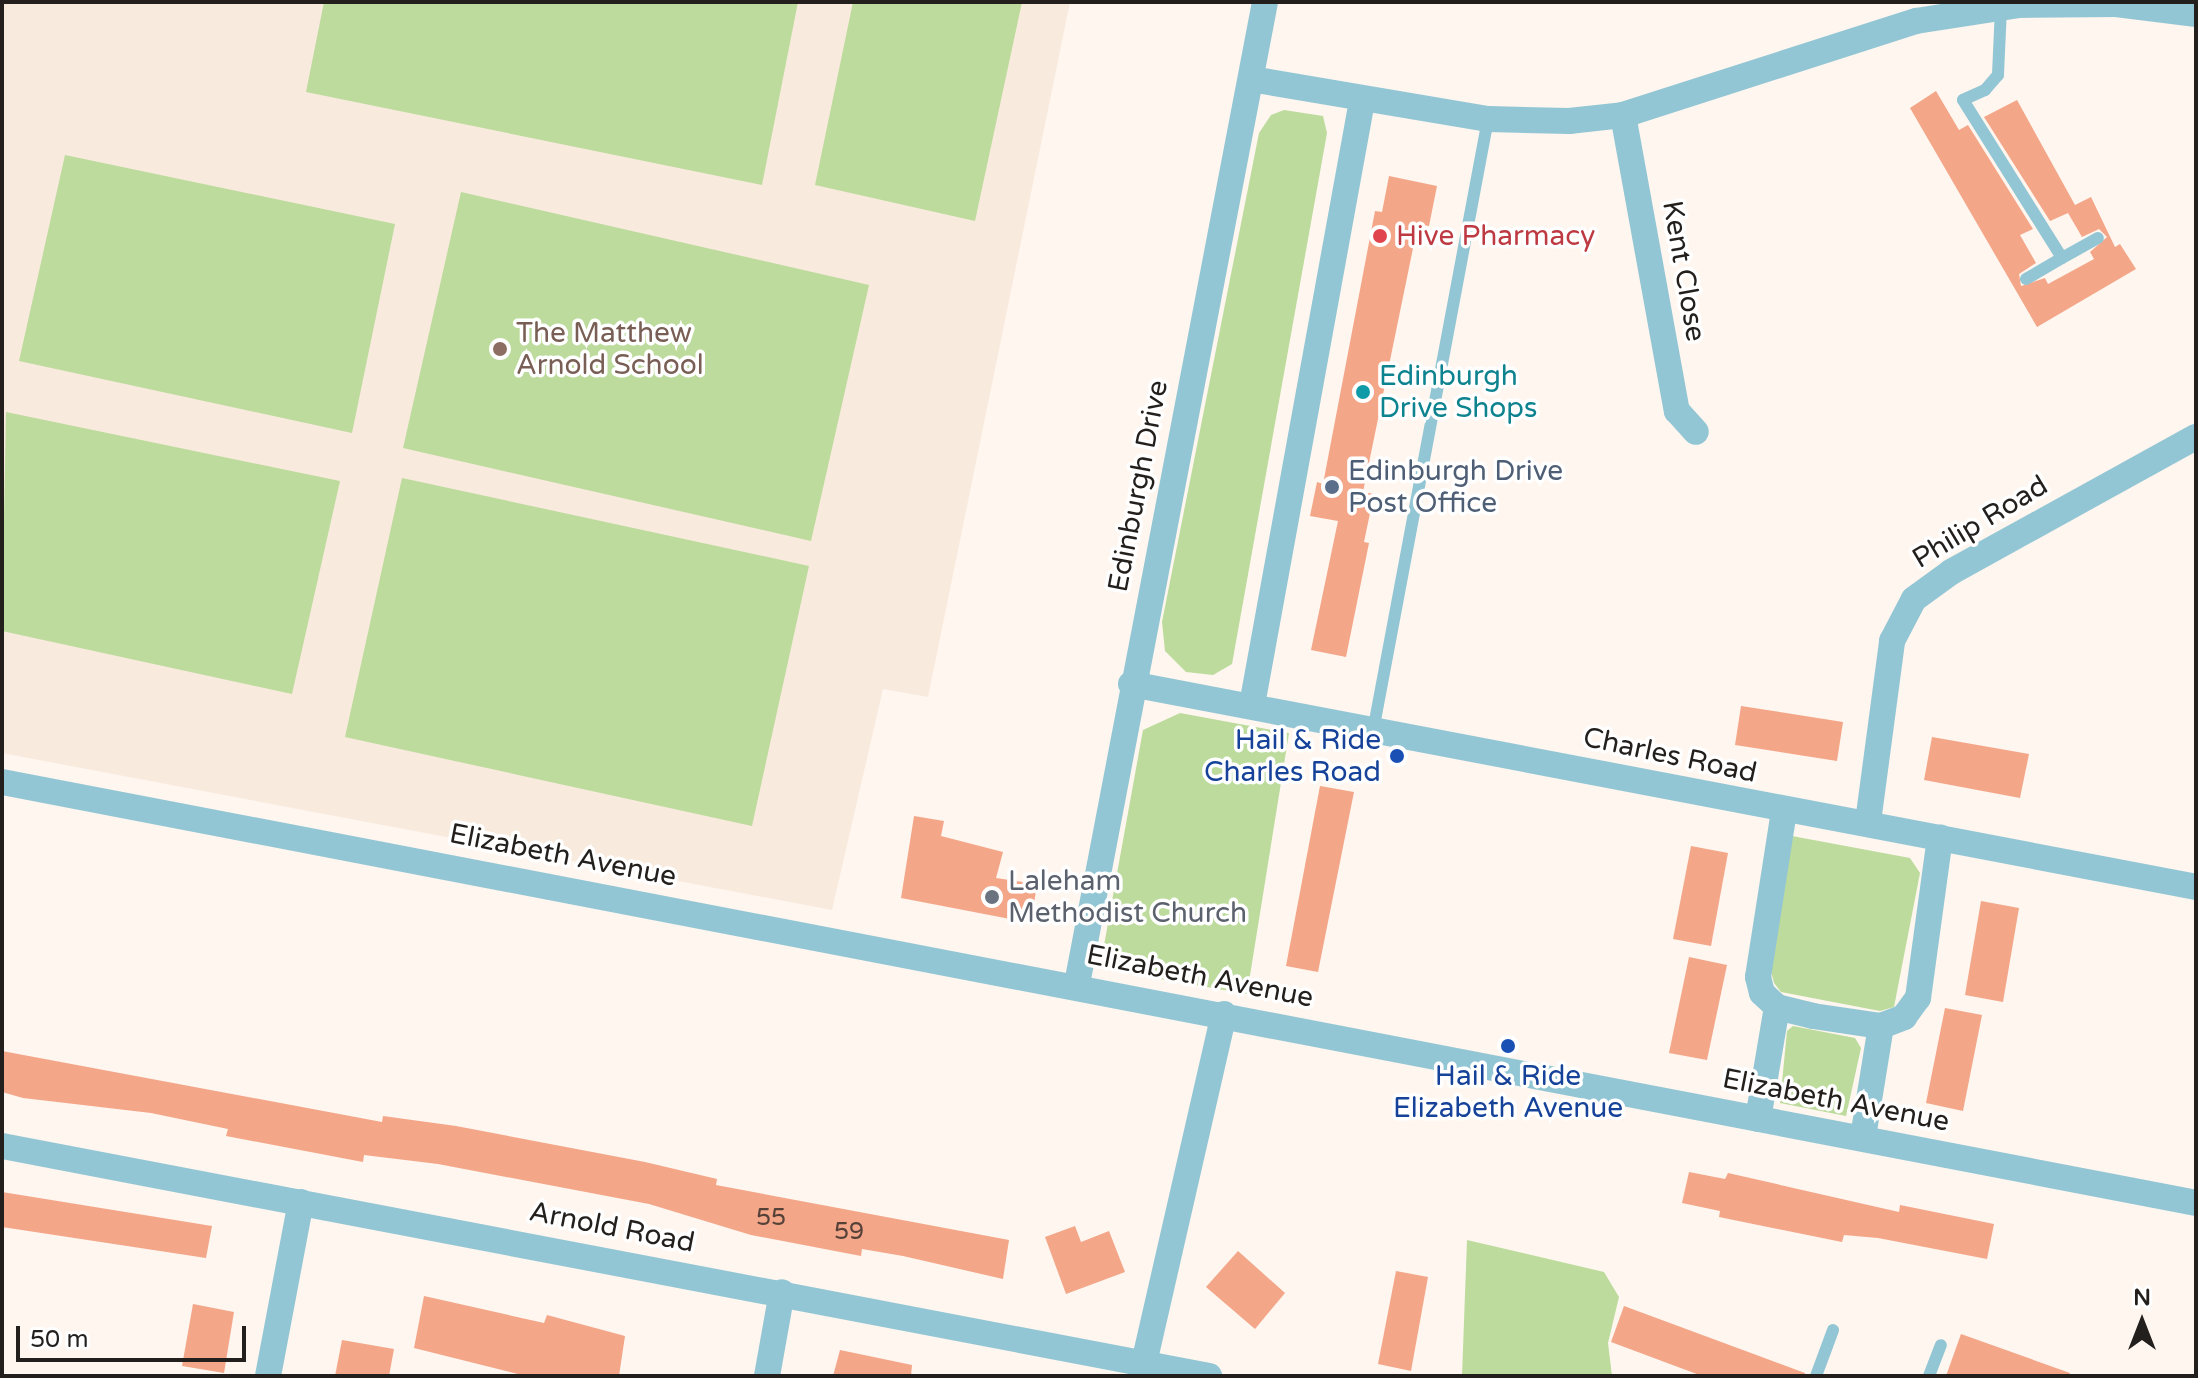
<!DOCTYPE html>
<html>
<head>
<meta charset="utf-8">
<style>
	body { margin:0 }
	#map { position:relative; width:2198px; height:1378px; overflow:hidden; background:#fef6ef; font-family:"Varela Round",sans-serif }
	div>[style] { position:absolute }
	.built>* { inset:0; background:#f9eade }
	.green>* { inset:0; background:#bcdb9c }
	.building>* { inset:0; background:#f4a689 }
	.lane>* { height:12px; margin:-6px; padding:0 6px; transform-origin:6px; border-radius:6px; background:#93c6d4 }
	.street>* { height:26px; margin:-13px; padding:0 13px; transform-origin:13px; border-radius:13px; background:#93c6d4 }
	.dots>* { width:22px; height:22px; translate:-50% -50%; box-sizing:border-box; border:4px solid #fff; border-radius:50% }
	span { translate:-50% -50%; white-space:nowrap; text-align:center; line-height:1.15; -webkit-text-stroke:7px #fff; paint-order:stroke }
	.number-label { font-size:24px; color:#564138 }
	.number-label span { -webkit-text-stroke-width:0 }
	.health-label { font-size:28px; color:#be3a42 }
	.left { translate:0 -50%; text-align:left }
	.street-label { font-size:28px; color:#221f1d }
	.education-label { font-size:28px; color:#785e54 }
	.culture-label { font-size:28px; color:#0d838f }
	.service-label { font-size:28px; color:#4e5e75 }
	.transit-label { font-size:28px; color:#164399 }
	.right { translate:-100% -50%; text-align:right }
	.worship-label { font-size:28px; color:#5b616d }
	.frame { position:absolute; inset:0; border:4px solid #221f1d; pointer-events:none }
	.north { position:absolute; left:2102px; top:1282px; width:80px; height:80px; -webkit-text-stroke:6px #fff; paint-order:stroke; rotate:0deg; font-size:22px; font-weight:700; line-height:32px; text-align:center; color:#221f1d }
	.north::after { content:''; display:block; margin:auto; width:28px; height:36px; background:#221f1d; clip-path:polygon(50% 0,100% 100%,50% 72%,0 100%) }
	.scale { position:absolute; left:16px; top:1326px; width:230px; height:36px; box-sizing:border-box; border:4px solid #221f1d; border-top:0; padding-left:10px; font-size:24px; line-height:28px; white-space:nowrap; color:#221f1d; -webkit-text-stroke:6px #fff; paint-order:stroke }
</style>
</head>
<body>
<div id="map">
	<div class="built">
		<i style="clip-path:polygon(2px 2px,1070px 2px,928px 697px,883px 689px,832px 910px,2px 753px)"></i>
	</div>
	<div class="green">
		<i style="clip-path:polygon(324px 2px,798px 2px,762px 185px,306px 92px)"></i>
		<i style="clip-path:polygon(853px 2px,1022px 2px,975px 221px,815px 185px)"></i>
		<i style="clip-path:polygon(1284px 110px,1323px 116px,1327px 133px,1232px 664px,1213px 675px,1186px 672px,1165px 651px,1162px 622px,1259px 133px,1271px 115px)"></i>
		<i style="clip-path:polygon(65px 155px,395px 224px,352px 433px,19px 361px)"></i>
		<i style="clip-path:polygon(461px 192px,869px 285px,811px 541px,403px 448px)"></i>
		<i style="clip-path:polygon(6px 412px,340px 481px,292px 694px,2px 631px)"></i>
		<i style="clip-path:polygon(402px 478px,809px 566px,752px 826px,345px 737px)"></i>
		<i style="clip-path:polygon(1180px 713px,1289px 733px,1247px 994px,1126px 973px,1103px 951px,1143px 730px)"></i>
		<i style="clip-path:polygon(1792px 836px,1910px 858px,1920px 873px,1894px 1007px,1880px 1011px,1781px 992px,1774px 983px,1770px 967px)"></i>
		<i style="clip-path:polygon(1793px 1026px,1855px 1038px,1861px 1048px,1846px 1116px,1780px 1103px,1787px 1031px)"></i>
		<i style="clip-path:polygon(1467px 1240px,1604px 1272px,1619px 1297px,1608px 1343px,1612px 1376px,1462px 1376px)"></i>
	</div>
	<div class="building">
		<i style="clip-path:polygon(1936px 91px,1959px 130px,1968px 125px,2033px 229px,2020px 235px,2036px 263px,2019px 274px,2021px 286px,2045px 278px,2048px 284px,2094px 259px,2090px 252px,2107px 237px,2099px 229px,2082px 237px,2068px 213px,2050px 221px,1984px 117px,2017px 100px,2075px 205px,2091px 197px,2115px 247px,2120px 244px,2136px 269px,2037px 327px,1910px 108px)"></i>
		<i style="clip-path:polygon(1389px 176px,1437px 186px,1429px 226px,1418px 224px,1363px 492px,1374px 494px,1364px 542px,1369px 543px,1346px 657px,1311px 650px,1338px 521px,1310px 516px,1317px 482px,1323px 484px,1375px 211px,1382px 212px)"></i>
		<i style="clip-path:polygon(1741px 706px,1843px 722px,1837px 761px,1735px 745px)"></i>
		<i style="clip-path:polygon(1932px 737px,2029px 754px,2020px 798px,1924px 780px)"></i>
		<i style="clip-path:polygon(1320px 786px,1354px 792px,1318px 972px,1286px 966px)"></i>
		<i style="clip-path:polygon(914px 816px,944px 821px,941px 836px,1003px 852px,996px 878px,1037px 884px,1031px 923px,901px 898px)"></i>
		<i style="clip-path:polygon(1691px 846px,1728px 853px,1711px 946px,1673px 939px)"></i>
		<i style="clip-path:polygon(1981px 901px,2019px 908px,2003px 1002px,1965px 995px)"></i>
		<i style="clip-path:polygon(1689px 957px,1727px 965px,1707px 1060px,1669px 1053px)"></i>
		<i style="clip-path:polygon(1945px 1008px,1982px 1015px,1963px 1111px,1926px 1103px)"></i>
		<i style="clip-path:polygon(2px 1051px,382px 1122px,383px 1116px,456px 1126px,645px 1162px,717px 1179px,716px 1185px,1009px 1240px,1003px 1279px,903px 1256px,862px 1249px,861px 1256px,751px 1235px,649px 1204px,438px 1164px,364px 1155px,363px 1162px,226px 1136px,228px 1129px,151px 1113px,23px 1098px,2px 1092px)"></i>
		<i style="clip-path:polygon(1689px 1172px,1725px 1179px,1728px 1173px,1899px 1212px,1900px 1205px,1994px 1224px,1987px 1259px,1878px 1238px,1844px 1235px,1842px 1242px,1719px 1217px,1720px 1211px,1682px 1203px)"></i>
		<i style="clip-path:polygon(2px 1192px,212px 1226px,206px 1258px,2px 1227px)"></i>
		<i style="clip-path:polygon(1075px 1226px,1081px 1242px,1109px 1231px,1125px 1272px,1066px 1294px,1045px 1237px)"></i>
		<i style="clip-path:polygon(1238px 1251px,1285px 1293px,1255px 1329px,1206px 1287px)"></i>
		<i style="clip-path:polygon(1396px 1271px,1428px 1277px,1411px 1371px,1378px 1364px)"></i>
		<i style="clip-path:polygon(424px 1296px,544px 1323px,547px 1315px,625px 1336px,619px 1376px,526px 1376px,414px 1348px)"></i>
		<i style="clip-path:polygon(193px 1304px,234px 1312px,224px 1373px,182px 1366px)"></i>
		<i style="clip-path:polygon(1624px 1306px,1805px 1373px,1805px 1376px,1702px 1376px,1611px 1342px)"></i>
		<i style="clip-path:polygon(1961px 1334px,2070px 1373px,2069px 1376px,1946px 1376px)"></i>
		<i style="clip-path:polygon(342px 1340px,394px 1349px,389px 1376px,335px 1376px)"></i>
		<i style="clip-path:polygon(840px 1350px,912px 1365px,911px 1376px,833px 1376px)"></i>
	</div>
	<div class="lane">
		<i style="left:2001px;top:8px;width:67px;rotate:92.6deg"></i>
		<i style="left:1998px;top:75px;width:20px;rotate:131deg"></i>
		<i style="left:1985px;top:90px;width:24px;rotate:156deg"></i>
		<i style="left:1963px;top:100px;width:186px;rotate:57.9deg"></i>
		<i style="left:2062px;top:258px;width:41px;rotate:-29.1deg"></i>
		<i style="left:2026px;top:279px;width:42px;rotate:-30.3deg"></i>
		<i style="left:1374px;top:726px;width:618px;rotate:-79.36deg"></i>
		<i style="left:1816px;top:1376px;width:49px;rotate:-69.7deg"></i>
		<i style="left:1929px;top:1376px;width:33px;rotate:-69deg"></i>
	</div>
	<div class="street">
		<i style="left:1251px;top:79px;width:240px;rotate:9.6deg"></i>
		<i style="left:1488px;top:119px;width:81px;rotate:1.4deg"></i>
		<i style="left:1569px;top:121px;width:54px;rotate:-6.3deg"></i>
		<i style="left:1623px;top:115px;width:308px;rotate:-17.8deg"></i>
		<i style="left:1916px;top:21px;width:103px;rotate:-8.9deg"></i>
		<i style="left:2018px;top:5px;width:98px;rotate:-0.6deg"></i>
		<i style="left:2116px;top:4px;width:81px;rotate:7.1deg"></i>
		<i style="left:1623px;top:115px;width:301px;rotate:79.7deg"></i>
		<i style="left:1677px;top:411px;width:28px;rotate:48deg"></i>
		<i style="left:1131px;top:684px;width:1084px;rotate:10.79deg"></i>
		<i style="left:1252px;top:705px;width:614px;rotate:-79.68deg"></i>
		<i style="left:2px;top:782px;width:2234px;rotate:10.86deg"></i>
		<i style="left:1784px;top:811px;width:168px;rotate:98.9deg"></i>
		<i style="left:1758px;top:977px;width:16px;rotate:76deg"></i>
		<i style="left:1762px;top:993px;width:21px;rotate:43deg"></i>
		<i style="left:1777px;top:1007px;width:37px;rotate:14deg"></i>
		<i style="left:1813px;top:1016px;width:69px;rotate:8.4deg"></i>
		<i style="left:1881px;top:1026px;width:25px;rotate:-21deg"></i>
		<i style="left:1904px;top:1017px;width:24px;rotate:-54deg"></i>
		<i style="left:1918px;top:998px;width:162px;rotate:-82.2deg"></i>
		<i style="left:1868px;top:822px;width:183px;rotate:-82.4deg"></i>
		<i style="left:1892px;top:641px;width:47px;rotate:-62.4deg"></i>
		<i style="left:1914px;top:599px;width:46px;rotate:-36.1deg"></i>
		<i style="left:1951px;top:572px;width:280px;rotate:-28.9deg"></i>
		<i style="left:1077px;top:984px;width:1000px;rotate:-79.16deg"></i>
		<i style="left:1758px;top:1119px;width:114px;rotate:-80.4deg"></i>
		<i style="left:1863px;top:1137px;width:112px;rotate:-80.8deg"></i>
		<i style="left:2px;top:1146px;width:1229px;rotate:10.79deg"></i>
		<i style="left:1144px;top:1363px;width:358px;rotate:-77.1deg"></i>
		<i style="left:268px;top:1376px;width:177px;rotate:-79.3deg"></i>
		<i style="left:767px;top:1376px;width:85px;rotate:-79.9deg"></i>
	</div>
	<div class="dots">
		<i style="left:1380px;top:236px;background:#e0444e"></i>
		<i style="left:500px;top:349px;background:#8d6e63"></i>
		<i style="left:1363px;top:392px;background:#0f9aa8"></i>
		<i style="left:1332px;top:487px;background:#5c6f8a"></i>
		<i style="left:1397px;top:756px;background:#1a4fb4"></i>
		<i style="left:992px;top:897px;background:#6b7280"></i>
		<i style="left:1508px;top:1046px;background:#1a4fb4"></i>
	</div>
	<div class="number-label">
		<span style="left:771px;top:1218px">55</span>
		<span style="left:849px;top:1232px">59</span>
	</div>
	<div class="health-label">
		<span class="left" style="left:1396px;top:236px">Hive Pharmacy</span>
	</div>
	<div class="street-label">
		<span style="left:1684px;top:271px;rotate:80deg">Kent Close</span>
		<span style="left:1138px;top:486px;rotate:-79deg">Edinburgh Drive</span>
		<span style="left:1980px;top:522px;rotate:-31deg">Philip Road</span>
		<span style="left:1670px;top:755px;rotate:12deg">Charles Road</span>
		<span style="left:563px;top:855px;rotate:11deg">Elizabeth Avenue</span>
		<span style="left:1200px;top:976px;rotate:11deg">Elizabeth Avenue</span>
		<span style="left:1836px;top:1100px;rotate:11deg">Elizabeth Avenue</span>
		<span style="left:612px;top:1227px;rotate:11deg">Arnold Road</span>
	</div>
	<div class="education-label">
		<span class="left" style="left:516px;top:349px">The Matthew<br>Arnold School</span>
	</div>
	<div class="culture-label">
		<span class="left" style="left:1379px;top:392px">Edinburgh<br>Drive Shops</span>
	</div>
	<div class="service-label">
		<span class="left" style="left:1348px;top:487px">Edinburgh Drive<br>Post Office</span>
	</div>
	<div class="transit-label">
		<span class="right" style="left:1381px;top:756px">Hail &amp; Ride<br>Charles Road</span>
		<span style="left:1508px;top:1092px">Hail &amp; Ride<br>Elizabeth Avenue</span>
	</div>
	<div class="worship-label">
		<span class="left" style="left:1008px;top:897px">Laleham<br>Methodist Church</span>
	</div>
	<div class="frame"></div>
	<div class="north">N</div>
	<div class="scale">50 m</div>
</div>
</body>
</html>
